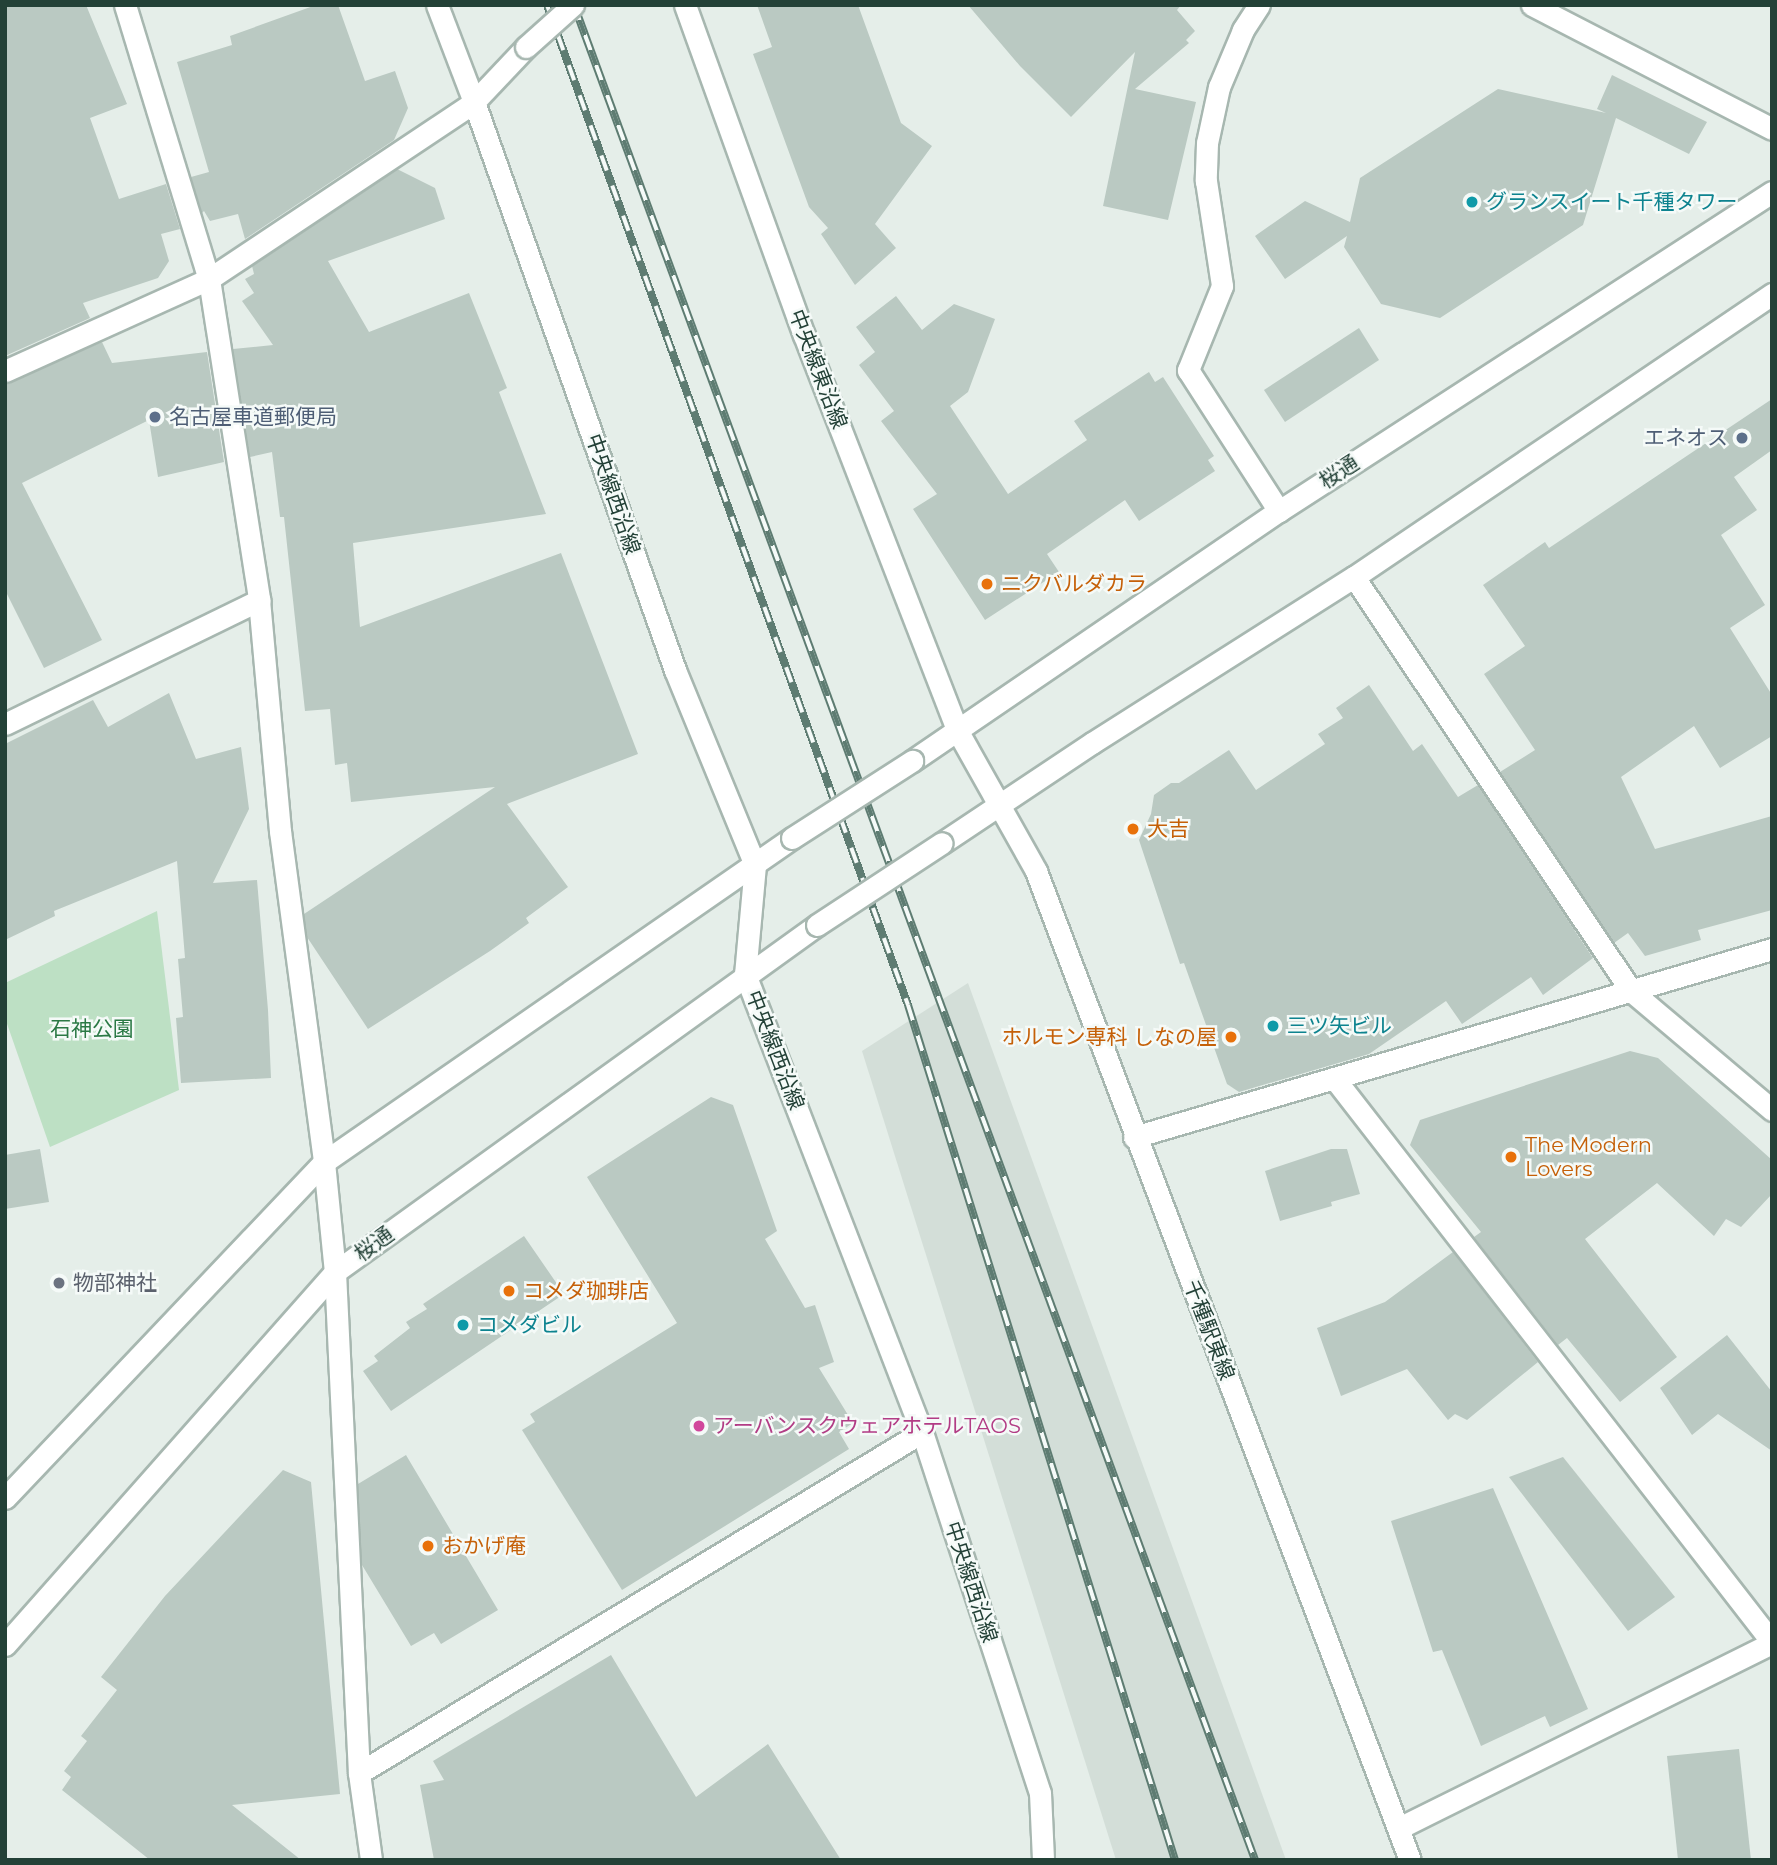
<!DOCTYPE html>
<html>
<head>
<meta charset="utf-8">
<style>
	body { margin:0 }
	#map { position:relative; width:1777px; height:1865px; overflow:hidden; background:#e5eee9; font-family:Montserrat,"Noto Sans JP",sans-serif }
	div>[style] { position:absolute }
	.built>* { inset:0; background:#d3ded8 }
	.green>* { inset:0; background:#bde0c4 }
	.building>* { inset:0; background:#bac9c2 }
	.roads { filter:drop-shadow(2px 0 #a7b7b0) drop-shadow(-2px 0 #a7b7b0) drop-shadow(0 2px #a7b7b0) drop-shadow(0 -2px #a7b7b0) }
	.minor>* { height:21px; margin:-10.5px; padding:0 10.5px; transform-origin:10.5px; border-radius:10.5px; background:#fff }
	.rail>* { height:8px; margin-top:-4px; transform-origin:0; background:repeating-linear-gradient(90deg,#f5faf8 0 16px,#5e7c72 0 32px); box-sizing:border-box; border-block:2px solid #5e7c72 }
	.bridges { filter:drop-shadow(2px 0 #a7b7b0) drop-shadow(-2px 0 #a7b7b0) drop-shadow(0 2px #a7b7b0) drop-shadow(0 -2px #a7b7b0) }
	.minor-bridge>* { height:21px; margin:-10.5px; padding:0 10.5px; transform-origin:10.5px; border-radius:10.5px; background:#fff }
	.dots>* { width:19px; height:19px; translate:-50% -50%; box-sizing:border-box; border:4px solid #f5faf8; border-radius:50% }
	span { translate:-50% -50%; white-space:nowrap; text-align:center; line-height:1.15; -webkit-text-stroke:5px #f5faf8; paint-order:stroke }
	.culture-label { font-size:21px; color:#0d838f }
	.left { translate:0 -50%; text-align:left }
	.street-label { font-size:21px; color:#234137 }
	.service-label { font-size:21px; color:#4e5e75 }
	.right { translate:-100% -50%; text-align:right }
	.food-label { font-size:21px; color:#c56008 }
	.park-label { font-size:21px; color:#2b7945 }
	.worship-label { font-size:21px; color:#5b616d }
	.hotel-label { font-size:21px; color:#b23c85 }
	.frame { position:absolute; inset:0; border:7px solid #234137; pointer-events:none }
</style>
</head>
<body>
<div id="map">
	<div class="built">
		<i style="clip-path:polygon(968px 983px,1286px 1860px,1116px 1860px,862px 1051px)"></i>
	</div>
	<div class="green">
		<i style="clip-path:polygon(157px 911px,179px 1090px,50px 1147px,5px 1018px,5px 983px)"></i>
	</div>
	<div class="building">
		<i style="clip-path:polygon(5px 5px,86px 5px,127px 104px,90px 118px,119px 199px,166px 184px,180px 229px,161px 234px,169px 261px,158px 278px,83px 303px,90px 318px,5px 356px)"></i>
		<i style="clip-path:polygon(316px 5px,338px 5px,365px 81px,395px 71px,408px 108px,394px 140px,245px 239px,238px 214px,210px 221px,204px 211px,202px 213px,191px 177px,209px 172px,177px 62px,232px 45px,230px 36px)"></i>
		<i style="clip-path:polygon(757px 5px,858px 5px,901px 123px,932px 146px,875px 224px,896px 248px,855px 285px,821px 234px,828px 228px,809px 207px,753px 54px,772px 47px)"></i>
		<i style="clip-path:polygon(968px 5px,1181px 5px,1177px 10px,1195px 31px,1186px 40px,1189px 43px,1135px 89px,1196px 102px,1168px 220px,1103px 206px,1135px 52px,1071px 117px,1020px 66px)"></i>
		<i style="clip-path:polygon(1612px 75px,1707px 122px,1689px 154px,1616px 118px,1583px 225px,1440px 318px,1381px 304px,1344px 247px,1347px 236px,1285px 279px,1255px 236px,1305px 201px,1350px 222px,1360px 178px,1498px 89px,1606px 113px,1597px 109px)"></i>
		<i style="clip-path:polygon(397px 169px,435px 188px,445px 219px,328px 261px,369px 332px,469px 293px,507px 388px,499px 392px,546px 514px,353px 543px,360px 627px,561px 553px,638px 754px,507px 804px,568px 887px,526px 918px,529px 923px,490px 951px,368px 1029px,307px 937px,304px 914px,495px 787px,351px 802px,347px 763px,335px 765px,330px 709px,305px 711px,284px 517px,280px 517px,272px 452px,250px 457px,233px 349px,273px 345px,242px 301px,254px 293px,245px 279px,254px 274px,252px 266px)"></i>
		<i style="clip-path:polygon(896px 296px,922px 330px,954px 304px,995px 319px,968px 392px,950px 406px,1008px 494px,1087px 440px,1074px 421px,1149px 372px,1155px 382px,1163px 377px,1214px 456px,1208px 460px,1215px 471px,1139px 521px,1125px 500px,1047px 554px,1059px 572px,985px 620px,913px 509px,937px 494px,881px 421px,894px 411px,859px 365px,875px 352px,856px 327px)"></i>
		<i style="clip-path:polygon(1359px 328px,1379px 360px,1285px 422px,1264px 390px)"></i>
		<i style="clip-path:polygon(102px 342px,112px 363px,207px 352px,224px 462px,158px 477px,149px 420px,22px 483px,102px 640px,44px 668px,5px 590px,5px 384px)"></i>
		<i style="clip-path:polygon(1772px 399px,1772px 450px,1734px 477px,1757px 510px,1721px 535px,1765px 605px,1730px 628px,1772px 695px,1772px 736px,1720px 768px,1694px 726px,1621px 777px,1655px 849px,1772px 816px,1772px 910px,1698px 930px,1701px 940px,1645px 956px,1628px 933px,1614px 943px,1500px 772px,1535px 750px,1484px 674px,1525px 646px,1483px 585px,1545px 542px,1549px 548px)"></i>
		<i style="clip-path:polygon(1369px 685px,1413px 751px,1422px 744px,1458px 797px,1478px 785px,1593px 958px,1543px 995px,1531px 977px,1462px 1024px,1446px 1001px,1369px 1054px,1239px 1092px,1227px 1084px,1184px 963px,1180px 964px,1139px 840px,1151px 814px,1154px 795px,1171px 783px,1179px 783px,1229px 750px,1256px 790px,1325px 744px,1318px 734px,1343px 718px,1336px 708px)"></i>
		<i style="clip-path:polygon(169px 693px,196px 759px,241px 747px,249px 809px,213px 883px,257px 880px,268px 1010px,271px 1078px,181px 1083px,176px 1018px,183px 1017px,178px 959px,185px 958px,177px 861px,54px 911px,55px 916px,5px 940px,5px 744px,93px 700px,108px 727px)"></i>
		<i style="clip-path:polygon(1630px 1051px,1658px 1058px,1772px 1160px,1772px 1194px,1741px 1227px,1726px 1219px,1714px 1236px,1657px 1183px,1585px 1239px,1677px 1357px,1620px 1402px,1567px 1338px,1558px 1345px,1474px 1237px,1481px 1232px,1410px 1145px,1420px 1120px)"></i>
		<i style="clip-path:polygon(711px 1097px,733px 1105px,777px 1231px,765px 1239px,805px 1308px,815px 1305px,834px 1362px,819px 1368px,853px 1423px,839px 1432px,849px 1449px,622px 1590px,522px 1430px,535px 1422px,530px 1414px,677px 1323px,587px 1177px)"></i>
		<i style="clip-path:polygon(40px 1149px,49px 1202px,5px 1209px,5px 1155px)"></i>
		<i style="clip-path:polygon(1331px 1149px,1347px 1149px,1360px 1194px,1331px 1202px,1332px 1206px,1280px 1221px,1265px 1171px)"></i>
		<i style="clip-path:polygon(524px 1236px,564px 1294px,391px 1411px,363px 1371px,378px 1361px,374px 1356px,410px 1328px,406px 1322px,427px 1309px,423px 1304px)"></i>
		<i style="clip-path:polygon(1453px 1252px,1538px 1362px,1467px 1420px,1455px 1414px,1448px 1420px,1407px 1369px,1341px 1396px,1317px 1328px,1385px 1302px)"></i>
		<i style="clip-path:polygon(1727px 1335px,1772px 1392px,1772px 1451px,1718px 1414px,1692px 1435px,1660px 1388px)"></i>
		<i style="clip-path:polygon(406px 1455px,498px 1610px,441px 1644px,434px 1633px,411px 1646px,362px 1565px,358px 1484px)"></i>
		<i style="clip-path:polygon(1563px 1457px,1675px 1597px,1628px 1631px,1509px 1477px)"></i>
		<i style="clip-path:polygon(283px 1470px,311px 1482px,340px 1794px,232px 1805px,301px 1860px,150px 1860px,62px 1790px,71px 1777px,64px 1771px,87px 1741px,81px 1736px,117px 1690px,101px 1677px,165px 1596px)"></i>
		<i style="clip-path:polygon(1493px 1488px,1588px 1709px,1550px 1727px,1545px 1716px,1481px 1746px,1442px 1650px,1433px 1652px,1391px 1521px)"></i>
		<i style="clip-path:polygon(611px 1655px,696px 1797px,768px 1744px,841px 1860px,434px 1860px,420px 1785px,444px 1780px,433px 1761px)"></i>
		<i style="clip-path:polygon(1739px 1749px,1751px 1860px,1678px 1860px,1667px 1756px)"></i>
	</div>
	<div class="roads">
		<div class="minor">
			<i style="left:125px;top:5px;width:287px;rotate:73deg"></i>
			<i style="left:209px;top:279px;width:325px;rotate:81.1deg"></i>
			<i style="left:259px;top:600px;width:232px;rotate:84.8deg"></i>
			<i style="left:280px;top:831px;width:334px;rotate:82.4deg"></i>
			<i style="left:324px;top:1162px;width:111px;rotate:84.3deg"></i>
			<i style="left:335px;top:1272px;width:502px;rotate:87.26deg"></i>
			<i style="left:359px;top:1773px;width:88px;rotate:82.1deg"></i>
			<i style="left:437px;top:5px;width:104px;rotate:69.1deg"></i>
			<i style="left:474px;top:102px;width:603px;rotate:70.51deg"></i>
			<i style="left:675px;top:670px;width:211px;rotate:67.7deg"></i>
			<i style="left:755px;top:865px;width:109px;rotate:95.2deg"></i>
			<i style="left:745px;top:974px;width:491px;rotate:68.9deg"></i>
			<i style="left:922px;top:1432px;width:380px;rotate:71.9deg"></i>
			<i style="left:1040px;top:1793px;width:67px;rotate:87.4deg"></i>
			<i style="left:685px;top:5px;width:351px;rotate:70.2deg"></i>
			<i style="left:804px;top:335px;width:424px;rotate:68.8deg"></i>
			<i style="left:957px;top:730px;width:162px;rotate:60.7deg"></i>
			<i style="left:1036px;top:871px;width:1057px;rotate:69.29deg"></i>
			<i style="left:1259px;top:5px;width:30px;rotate:123deg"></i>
			<i style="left:1243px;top:30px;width:62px;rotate:112.8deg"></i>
			<i style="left:1219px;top:87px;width:57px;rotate:102.1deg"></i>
			<i style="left:1207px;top:143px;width:38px;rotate:92deg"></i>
			<i style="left:1206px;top:181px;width:106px;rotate:81.3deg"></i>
			<i style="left:1222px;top:286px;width:91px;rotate:112deg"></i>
			<i style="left:1188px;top:370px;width:168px;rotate:57.2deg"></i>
			<i style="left:1532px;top:5px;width:270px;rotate:27.3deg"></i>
			<i style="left:5px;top:371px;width:224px;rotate:-24.3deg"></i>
			<i style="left:209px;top:279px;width:319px;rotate:-33.7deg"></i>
			<i style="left:474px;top:102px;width:76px;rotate:-46.6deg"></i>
			<i style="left:1354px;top:577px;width:497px;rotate:56.2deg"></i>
			<i style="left:1630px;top:990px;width:186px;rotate:40.2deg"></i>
			<i style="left:5px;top:724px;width:283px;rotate:-26deg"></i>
			<i style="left:912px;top:761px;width:444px;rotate:-34.3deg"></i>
			<i style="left:1279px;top:511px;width:587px;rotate:-32.91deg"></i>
			<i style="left:942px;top:843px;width:180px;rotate:-33.7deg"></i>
			<i style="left:1092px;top:743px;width:310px;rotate:-32.4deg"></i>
			<i style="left:1354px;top:577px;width:505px;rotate:-34.1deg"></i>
			<i style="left:1334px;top:1078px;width:714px;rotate:52.17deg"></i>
			<i style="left:1134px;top:1137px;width:665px;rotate:-16.42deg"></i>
			<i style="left:5px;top:1498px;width:463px;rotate:-46.5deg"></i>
			<i style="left:324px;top:1162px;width:569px;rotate:-34.7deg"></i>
			<i style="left:5px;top:1645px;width:498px;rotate:-48.5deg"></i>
			<i style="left:335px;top:1272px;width:594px;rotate:-35.75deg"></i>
			<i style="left:359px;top:1773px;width:658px;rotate:-31.2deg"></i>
			<i style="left:1399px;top:1828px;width:416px;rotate:-26.4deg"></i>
		</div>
	</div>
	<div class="rail">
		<i style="left:547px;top:5px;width:1063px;rotate:70.15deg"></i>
		<i style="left:908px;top:1005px;width:896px;rotate:72.66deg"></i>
		<i style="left:574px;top:5px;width:1976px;rotate:69.84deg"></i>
	</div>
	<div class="bridges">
		<div class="minor-bridge">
			<i style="left:526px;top:47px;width:63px;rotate:-41.8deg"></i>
			<i style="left:792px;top:838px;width:143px;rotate:-32.7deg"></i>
			<i style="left:817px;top:925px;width:149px;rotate:-33.3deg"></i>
		</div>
	</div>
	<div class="dots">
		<i style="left:1472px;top:202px;background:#0f9aa8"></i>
		<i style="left:155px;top:417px;background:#5c6f8a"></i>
		<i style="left:1742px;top:438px;background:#5c6f8a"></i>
		<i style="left:987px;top:584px;background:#e8710a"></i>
		<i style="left:1133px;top:829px;background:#e8710a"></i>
		<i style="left:1273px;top:1026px;background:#0f9aa8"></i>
		<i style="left:1231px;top:1037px;background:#e8710a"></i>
		<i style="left:1511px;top:1157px;background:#e8710a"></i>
		<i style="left:59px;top:1283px;background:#6b7280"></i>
		<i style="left:509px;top:1291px;background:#e8710a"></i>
		<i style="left:463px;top:1325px;background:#0f9aa8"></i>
		<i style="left:699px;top:1426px;background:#d1479c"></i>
		<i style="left:428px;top:1546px;background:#e8710a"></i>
	</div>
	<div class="culture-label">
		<span class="left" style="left:1486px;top:202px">グランスイート千種タワー</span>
		<span class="left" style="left:1287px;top:1026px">三ツ矢ビル</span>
		<span class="left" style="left:477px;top:1325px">コメダビル</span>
	</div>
	<div class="street-label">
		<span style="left:818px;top:369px;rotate:69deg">中央線東沿線</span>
		<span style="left:1339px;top:472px;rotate:-33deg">桜通</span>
		<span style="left:613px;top:494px;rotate:71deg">中央線西沿線</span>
		<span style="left:775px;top:1050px;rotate:69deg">中央線西沿線</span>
		<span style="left:374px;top:1244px;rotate:-36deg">桜通</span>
		<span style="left:1209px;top:1330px;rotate:69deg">千種駅東線</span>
		<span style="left:971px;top:1582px;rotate:72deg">中央線西沿線</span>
	</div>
	<div class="service-label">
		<span class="left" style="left:169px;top:417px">名古屋車道郵便局</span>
		<span class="right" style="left:1728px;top:438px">エネオス</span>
	</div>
	<div class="food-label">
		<span class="left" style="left:1001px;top:584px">ニクバルダカラ</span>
		<span class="left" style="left:1147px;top:829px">大吉</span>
		<span class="right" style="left:1217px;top:1037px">ホルモン専科 しなの屋</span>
		<span class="left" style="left:1525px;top:1157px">The Modern<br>Lovers</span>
		<span class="left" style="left:523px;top:1291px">コメダ珈琲店</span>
		<span class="left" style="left:442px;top:1546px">おかげ庵</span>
	</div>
	<div class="park-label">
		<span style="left:92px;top:1029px">石神公園</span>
	</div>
	<div class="worship-label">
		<span class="left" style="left:73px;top:1283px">物部神社</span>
	</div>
	<div class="hotel-label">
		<span class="left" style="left:713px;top:1426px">アーバンスクウェアホテルTAOS</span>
	</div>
	<div class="frame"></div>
</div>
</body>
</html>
